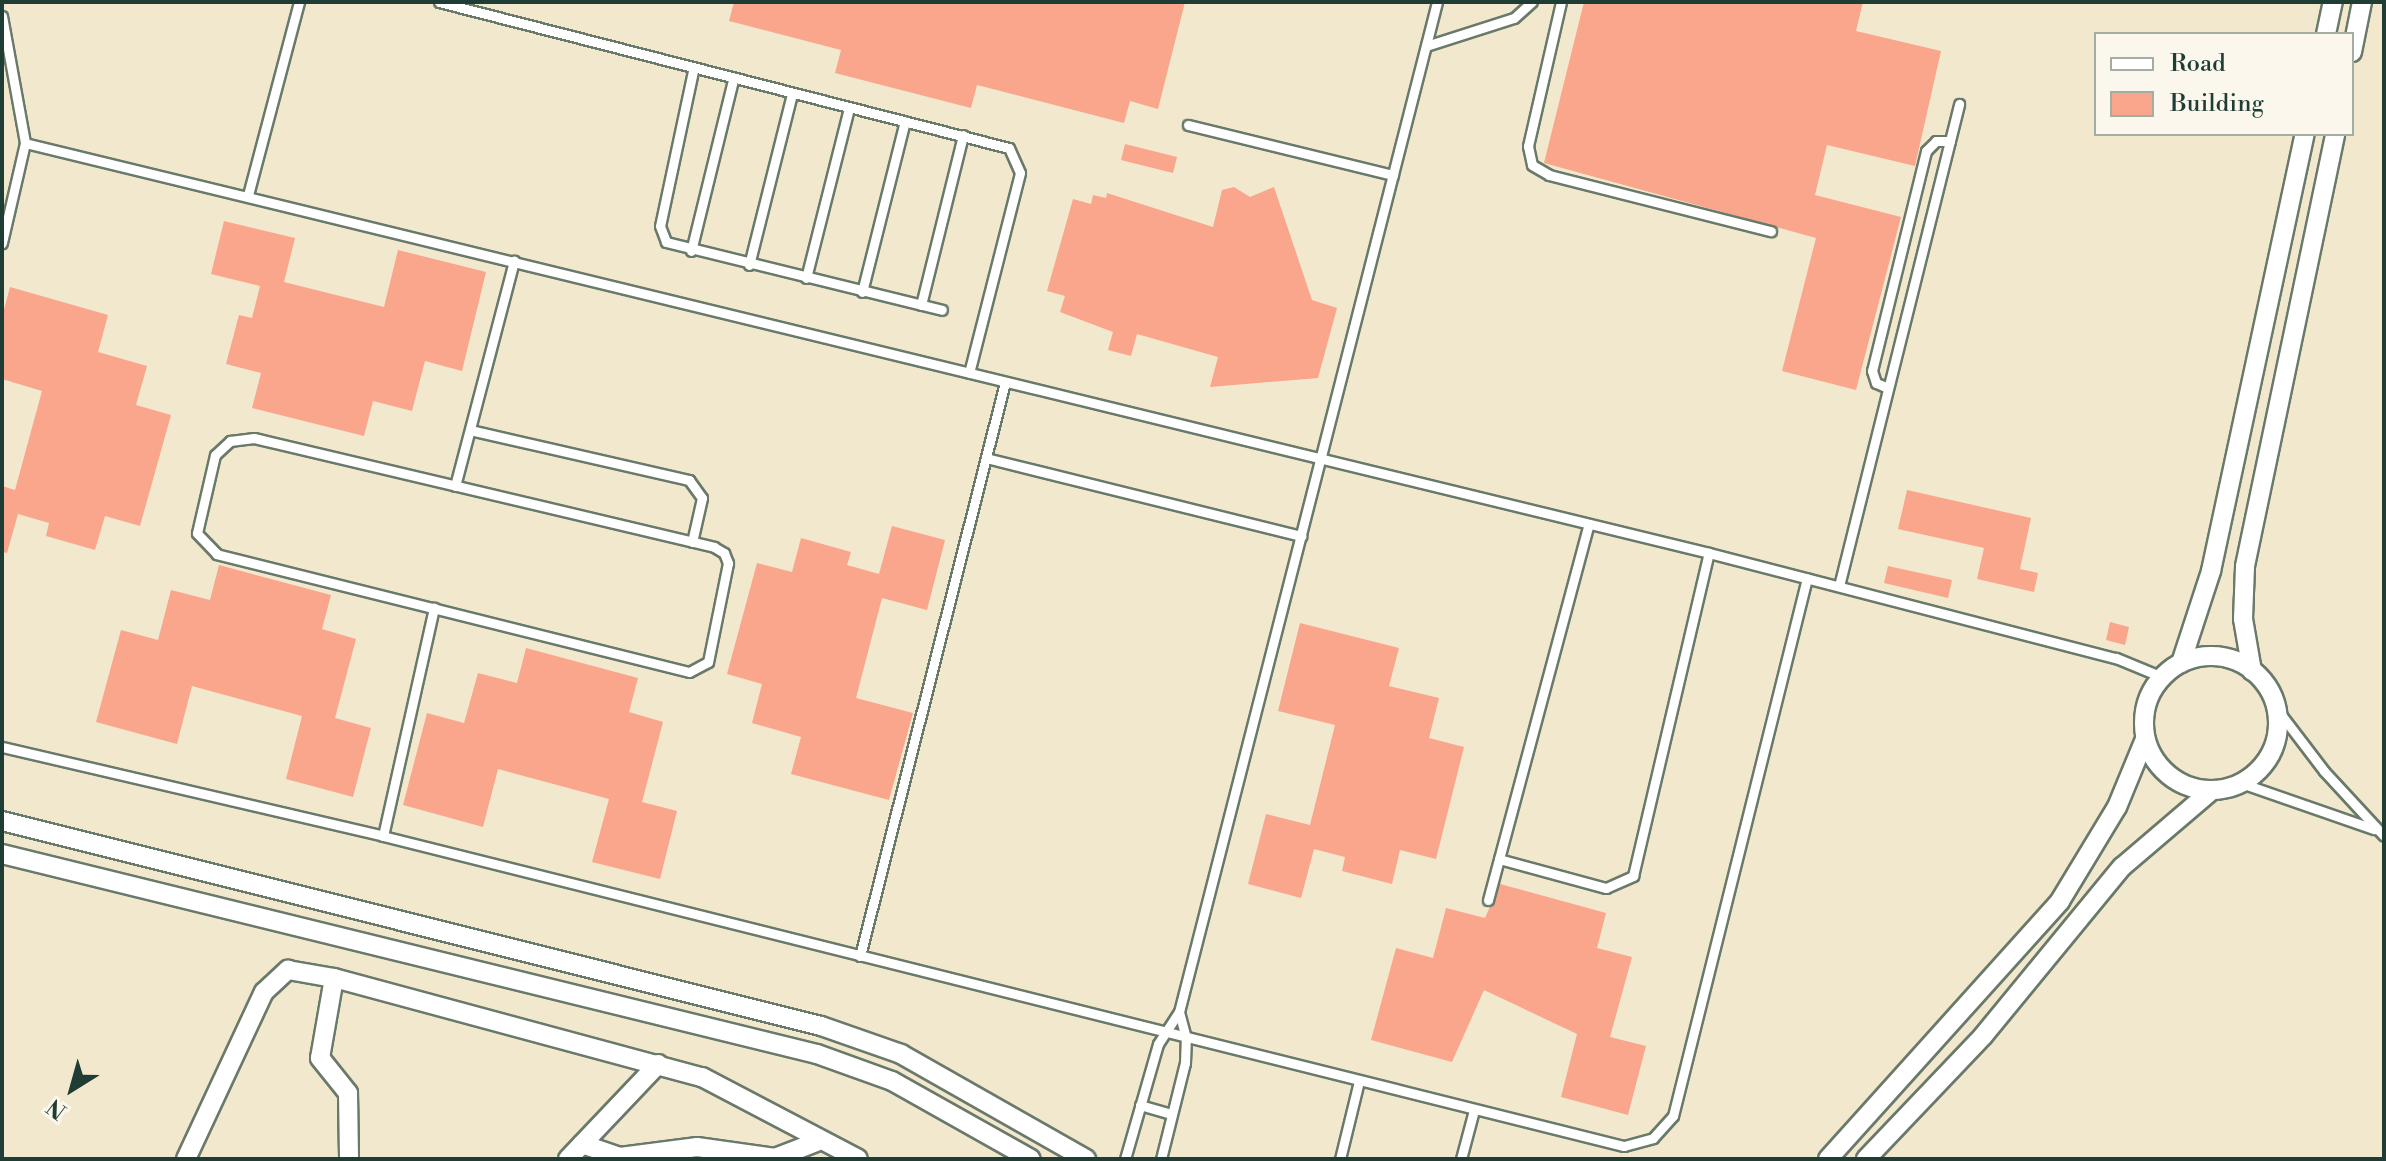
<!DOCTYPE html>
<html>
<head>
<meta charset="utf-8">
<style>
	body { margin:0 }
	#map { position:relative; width:2386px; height:1161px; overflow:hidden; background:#f2e8ce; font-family:"Libre Bodoni",serif }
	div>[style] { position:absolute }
	.building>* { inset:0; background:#f9a68c }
	.roads { filter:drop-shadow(2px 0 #69796a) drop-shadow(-2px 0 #69796a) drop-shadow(0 2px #69796a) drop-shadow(0 -2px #69796a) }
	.lane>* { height:9px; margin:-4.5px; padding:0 4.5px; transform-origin:4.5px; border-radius:4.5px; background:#fff }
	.street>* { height:18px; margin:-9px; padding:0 9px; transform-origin:9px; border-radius:9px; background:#fff }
	.street>.ring { margin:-9px; padding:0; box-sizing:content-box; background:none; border:18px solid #fff; border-radius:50% }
	span { translate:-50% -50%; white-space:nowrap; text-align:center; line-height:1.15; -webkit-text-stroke:6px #fbf7ec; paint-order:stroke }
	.frame { position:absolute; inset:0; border:4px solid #1f3d34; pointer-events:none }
	.legend { position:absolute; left:2094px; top:32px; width:260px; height:104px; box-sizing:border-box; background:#fbf7ec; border:2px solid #a3ada2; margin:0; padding:10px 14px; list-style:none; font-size:24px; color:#1f3d34 }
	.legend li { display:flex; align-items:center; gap:16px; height:40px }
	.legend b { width:40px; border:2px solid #a3ada2 }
	.north { position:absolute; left:32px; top:1049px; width:80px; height:80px; -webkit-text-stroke:6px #fbf7ec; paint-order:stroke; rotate:217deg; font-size:22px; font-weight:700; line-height:32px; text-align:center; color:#1f3d34 }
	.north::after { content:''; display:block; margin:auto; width:28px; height:36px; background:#1f3d34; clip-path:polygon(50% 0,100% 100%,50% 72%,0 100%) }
</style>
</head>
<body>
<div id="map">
	<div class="building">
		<i style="clip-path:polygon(734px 2px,1185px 2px,1158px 109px,1130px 101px,1124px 123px,977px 85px,971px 108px,835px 73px,841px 50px,729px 21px)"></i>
		<i style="clip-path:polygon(1584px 2px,1863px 2px,1856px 31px,1941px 51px,1915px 166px,1827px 145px,1815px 195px,1901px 217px,1856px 390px,1782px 371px,1816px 238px,1544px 163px)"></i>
		<i style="clip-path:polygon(1125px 144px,1177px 157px,1173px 173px,1121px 160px)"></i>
		<i style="clip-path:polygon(1234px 187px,1250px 197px,1274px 187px,1312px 300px,1337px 308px,1318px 378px,1210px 387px,1218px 357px,1137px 334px,1131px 356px,1108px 350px,1113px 332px,1060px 312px,1065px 296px,1047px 291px,1073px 199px,1091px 204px,1093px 195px,1106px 198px,1107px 193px,1213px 227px,1222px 190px)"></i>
		<i style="clip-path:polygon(224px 221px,295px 238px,284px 282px,384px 307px,398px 250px,486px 272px,462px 371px,425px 361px,412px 411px,373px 401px,364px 436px,252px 408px,261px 373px,226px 364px,239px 315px,252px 318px,260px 286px,211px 274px)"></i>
		<i style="clip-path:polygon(10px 287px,108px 315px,98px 352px,147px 366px,136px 405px,171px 415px,140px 526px,105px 516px,95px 550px,46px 536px,49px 523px,18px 514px,7px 553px,2px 552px,2px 486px,15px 490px,42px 391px,2px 379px,2px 317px)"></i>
		<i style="clip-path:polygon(1907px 490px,2031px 518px,2020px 569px,2038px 573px,2034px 592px,1977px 579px,1984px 548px,1898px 529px)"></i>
		<i style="clip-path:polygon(892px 526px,945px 540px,927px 610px,882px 598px,856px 698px,913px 713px,889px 800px,791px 774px,801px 737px,752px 723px,762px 684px,727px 674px,757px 563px,792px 572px,801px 538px,851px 552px,847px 565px,879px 574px)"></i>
		<i style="clip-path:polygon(219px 565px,331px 595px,322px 629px,356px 639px,335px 718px,371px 728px,353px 797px,286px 779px,302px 716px,192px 686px,177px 744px,96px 722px,121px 630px,158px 640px,171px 590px,210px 600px)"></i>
		<i style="clip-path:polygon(1888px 566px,1952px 580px,1948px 598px,1884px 583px)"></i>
		<i style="clip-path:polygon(2110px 622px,2129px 627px,2125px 645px,2106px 640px)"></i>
		<i style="clip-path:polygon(1300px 623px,1399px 648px,1389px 686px,1439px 698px,1429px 738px,1464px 747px,1436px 859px,1400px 850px,1392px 884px,1342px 871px,1345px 857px,1314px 849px,1301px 898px,1248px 884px,1266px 814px,1310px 825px,1335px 725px,1278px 711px)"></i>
		<i style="clip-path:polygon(526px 648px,638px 678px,629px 712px,663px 722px,642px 802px,677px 811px,660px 879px,592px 862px,609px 799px,498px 769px,483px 827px,403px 805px,427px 713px,464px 723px,478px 673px,517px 683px)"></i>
		<i style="clip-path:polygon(1500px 884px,1606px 913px,1597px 948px,1632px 957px,1610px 1037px,1646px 1046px,1628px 1115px,1561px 1097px,1577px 1034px,1484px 990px,1452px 1062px,1371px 1040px,1396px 948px,1433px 958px,1446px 908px,1485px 918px)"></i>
	</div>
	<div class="roads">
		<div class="lane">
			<i style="left:439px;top:2px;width:588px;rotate:14.37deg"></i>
			<i style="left:1009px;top:148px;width:27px;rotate:66deg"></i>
			<i style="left:1020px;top:173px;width:206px;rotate:104.3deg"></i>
			<i style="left:1561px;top:2px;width:148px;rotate:102.9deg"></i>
			<i style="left:1528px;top:146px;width:19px;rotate:78deg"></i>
			<i style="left:1532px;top:165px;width:20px;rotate:30deg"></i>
			<i style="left:1549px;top:175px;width:229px;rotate:14.2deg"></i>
			<i style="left:2px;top:16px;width:129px;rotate:79.7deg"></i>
			<i style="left:25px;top:143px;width:103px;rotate:103deg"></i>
			<i style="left:1426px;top:46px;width:92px;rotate:-17.7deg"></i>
			<i style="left:1514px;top:18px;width:24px;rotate:-42deg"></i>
			<i style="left:693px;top:71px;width:158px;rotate:102deg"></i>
			<i style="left:660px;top:226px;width:17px;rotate:69deg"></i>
			<i style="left:666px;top:242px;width:284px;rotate:13.8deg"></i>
			<i style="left:1188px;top:125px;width:211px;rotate:13.7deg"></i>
			<i style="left:25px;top:143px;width:1733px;rotate:13.68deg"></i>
			<i style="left:1709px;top:553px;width:420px;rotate:14.5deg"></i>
			<i style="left:2116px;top:658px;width:50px;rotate:22.4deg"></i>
			<i style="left:248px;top:195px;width:200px;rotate:-75.2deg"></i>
			<i style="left:691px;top:251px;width:176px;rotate:-76.2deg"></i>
			<i style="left:749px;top:265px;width:176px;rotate:-75.9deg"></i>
			<i style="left:806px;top:278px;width:175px;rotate:-75.8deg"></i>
			<i style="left:862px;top:292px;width:176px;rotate:-75.9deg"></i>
			<i style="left:921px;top:305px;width:175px;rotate:-76.1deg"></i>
			<i style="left:1888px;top:388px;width:13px;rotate:-157deg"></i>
			<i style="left:1876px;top:383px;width:13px;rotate:-108deg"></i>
			<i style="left:1872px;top:371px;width:227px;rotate:-76.2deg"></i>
			<i style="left:1926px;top:151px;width:14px;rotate:-45deg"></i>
			<i style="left:1936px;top:141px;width:14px"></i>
			<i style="left:470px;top:430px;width:225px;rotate:12.9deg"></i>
			<i style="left:689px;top:480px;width:22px;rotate:54deg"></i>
			<i style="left:702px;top:498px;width:45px;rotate:102.8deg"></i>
			<i style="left:254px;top:438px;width:473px;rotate:13.3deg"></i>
			<i style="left:714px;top:547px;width:12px;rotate:31deg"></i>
			<i style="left:724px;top:553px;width:11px;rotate:68deg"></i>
			<i style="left:728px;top:563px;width:101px;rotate:101.4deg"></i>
			<i style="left:708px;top:662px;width:21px;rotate:152deg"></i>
			<i style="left:689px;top:672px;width:487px;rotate:-166deg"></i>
			<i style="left:217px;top:554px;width:29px;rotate:-134deg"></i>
			<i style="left:197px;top:533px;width:80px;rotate:-77deg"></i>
			<i style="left:215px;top:455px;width:21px;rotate:-43deg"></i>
			<i style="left:230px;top:441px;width:24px;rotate:-7deg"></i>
			<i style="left:986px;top:458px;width:325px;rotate:13.9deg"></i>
			<i style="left:455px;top:486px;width:233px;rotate:-75.3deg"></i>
			<i style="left:1839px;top:586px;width:497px;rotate:-76deg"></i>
			<i style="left:2276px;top:708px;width:79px;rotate:52.7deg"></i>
			<i style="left:2324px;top:771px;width:88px;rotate:47.3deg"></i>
			<i style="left:2px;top:747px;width:391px;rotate:13.1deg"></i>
			<i style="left:383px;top:836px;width:1279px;rotate:14.03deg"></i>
			<i style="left:1624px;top:1146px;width:30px;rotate:-15deg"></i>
			<i style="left:1653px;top:1138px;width:30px;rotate:-48deg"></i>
			<i style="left:1673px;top:1116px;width:554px;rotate:-76.01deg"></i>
			<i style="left:2241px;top:783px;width:141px;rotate:19.1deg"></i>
			<i style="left:383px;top:836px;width:234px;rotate:-77.4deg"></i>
			<i style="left:1499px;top:859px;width:111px;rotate:15.2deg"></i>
			<i style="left:1606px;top:888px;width:30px;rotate:-24deg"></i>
			<i style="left:1633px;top:876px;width:332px;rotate:-76.8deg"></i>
			<i style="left:1488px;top:900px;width:389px;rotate:-75deg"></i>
			<i style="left:860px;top:956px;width:592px;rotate:-75.82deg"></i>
			<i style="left:1140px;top:1105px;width:33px;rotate:16deg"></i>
			<i style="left:1125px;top:1159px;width:120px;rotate:-74deg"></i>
			<i style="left:1158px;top:1044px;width:38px;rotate:-57deg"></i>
			<i style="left:1179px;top:1012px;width:1042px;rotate:-75.67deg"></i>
			<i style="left:1161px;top:1159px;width:99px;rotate:-76deg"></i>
			<i style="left:1185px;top:1063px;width:25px;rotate:-88deg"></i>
			<i style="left:1186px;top:1038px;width:27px;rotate:-105deg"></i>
			<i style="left:1340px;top:1159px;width:80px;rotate:-76.3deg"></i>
			<i style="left:1461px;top:1159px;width:51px;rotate:-75.1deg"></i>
		</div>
		<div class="street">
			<i style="left:2326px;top:34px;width:33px;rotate:-78deg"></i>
			<i style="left:2352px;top:52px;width:51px;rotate:-78.7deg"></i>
			<i class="ring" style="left:2144px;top:656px;width:116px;height:116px"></i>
			<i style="left:2181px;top:663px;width:97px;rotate:-71.9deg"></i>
			<i style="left:2211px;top:571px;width:447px;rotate:-77.9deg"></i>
			<i style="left:2252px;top:671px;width:53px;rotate:-99.8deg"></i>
			<i style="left:2243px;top:619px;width:53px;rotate:-87.8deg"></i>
			<i style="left:2245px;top:566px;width:441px;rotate:-78.2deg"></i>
			<i style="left:2px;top:821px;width:844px;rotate:14.05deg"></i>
			<i style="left:821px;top:1026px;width:85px;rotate:19.3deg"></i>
			<i style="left:901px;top:1054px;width:213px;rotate:29.6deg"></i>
			<i style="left:2px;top:854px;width:839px;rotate:13.79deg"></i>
			<i style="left:817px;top:1054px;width:80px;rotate:19.8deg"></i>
			<i style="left:892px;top:1081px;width:159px;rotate:29.3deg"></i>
			<i style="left:334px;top:978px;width:81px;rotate:99.9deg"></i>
			<i style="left:320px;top:1058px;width:45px;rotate:51.3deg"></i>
			<i style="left:348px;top:1093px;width:66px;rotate:89.1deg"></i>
			<i style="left:582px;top:1144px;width:40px;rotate:18.9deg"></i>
			<i style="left:620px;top:1157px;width:78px;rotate:-7.4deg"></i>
			<i style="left:697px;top:1147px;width:79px;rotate:8deg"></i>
			<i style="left:775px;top:1158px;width:44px;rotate:-21.3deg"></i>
			<i style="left:186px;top:1159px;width:184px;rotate:-65deg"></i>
			<i style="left:264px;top:992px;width:33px;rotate:-43deg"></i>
			<i style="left:288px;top:970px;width:47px;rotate:9.9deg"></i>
			<i style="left:334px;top:978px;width:381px;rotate:15.1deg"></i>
			<i style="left:702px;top:1077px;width:176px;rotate:27.7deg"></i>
			<i style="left:568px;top:1159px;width:131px;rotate:-46.5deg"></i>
			<i style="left:1828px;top:1159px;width:347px;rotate:-48deg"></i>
			<i style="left:2060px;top:901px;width:110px;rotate:-58.8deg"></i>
			<i style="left:2117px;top:807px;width:74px;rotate:-67.6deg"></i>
			<i style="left:1866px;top:1159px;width:170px;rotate:-46.4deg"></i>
			<i style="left:1983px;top:1036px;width:219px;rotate:-50.6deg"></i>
			<i style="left:2122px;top:867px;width:118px;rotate:-40.5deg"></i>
		</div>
	</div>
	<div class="frame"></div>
	<ul class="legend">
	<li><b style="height:10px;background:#fff"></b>Road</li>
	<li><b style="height:22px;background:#f9a68c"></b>Building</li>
	</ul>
	<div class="north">N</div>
</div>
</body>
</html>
